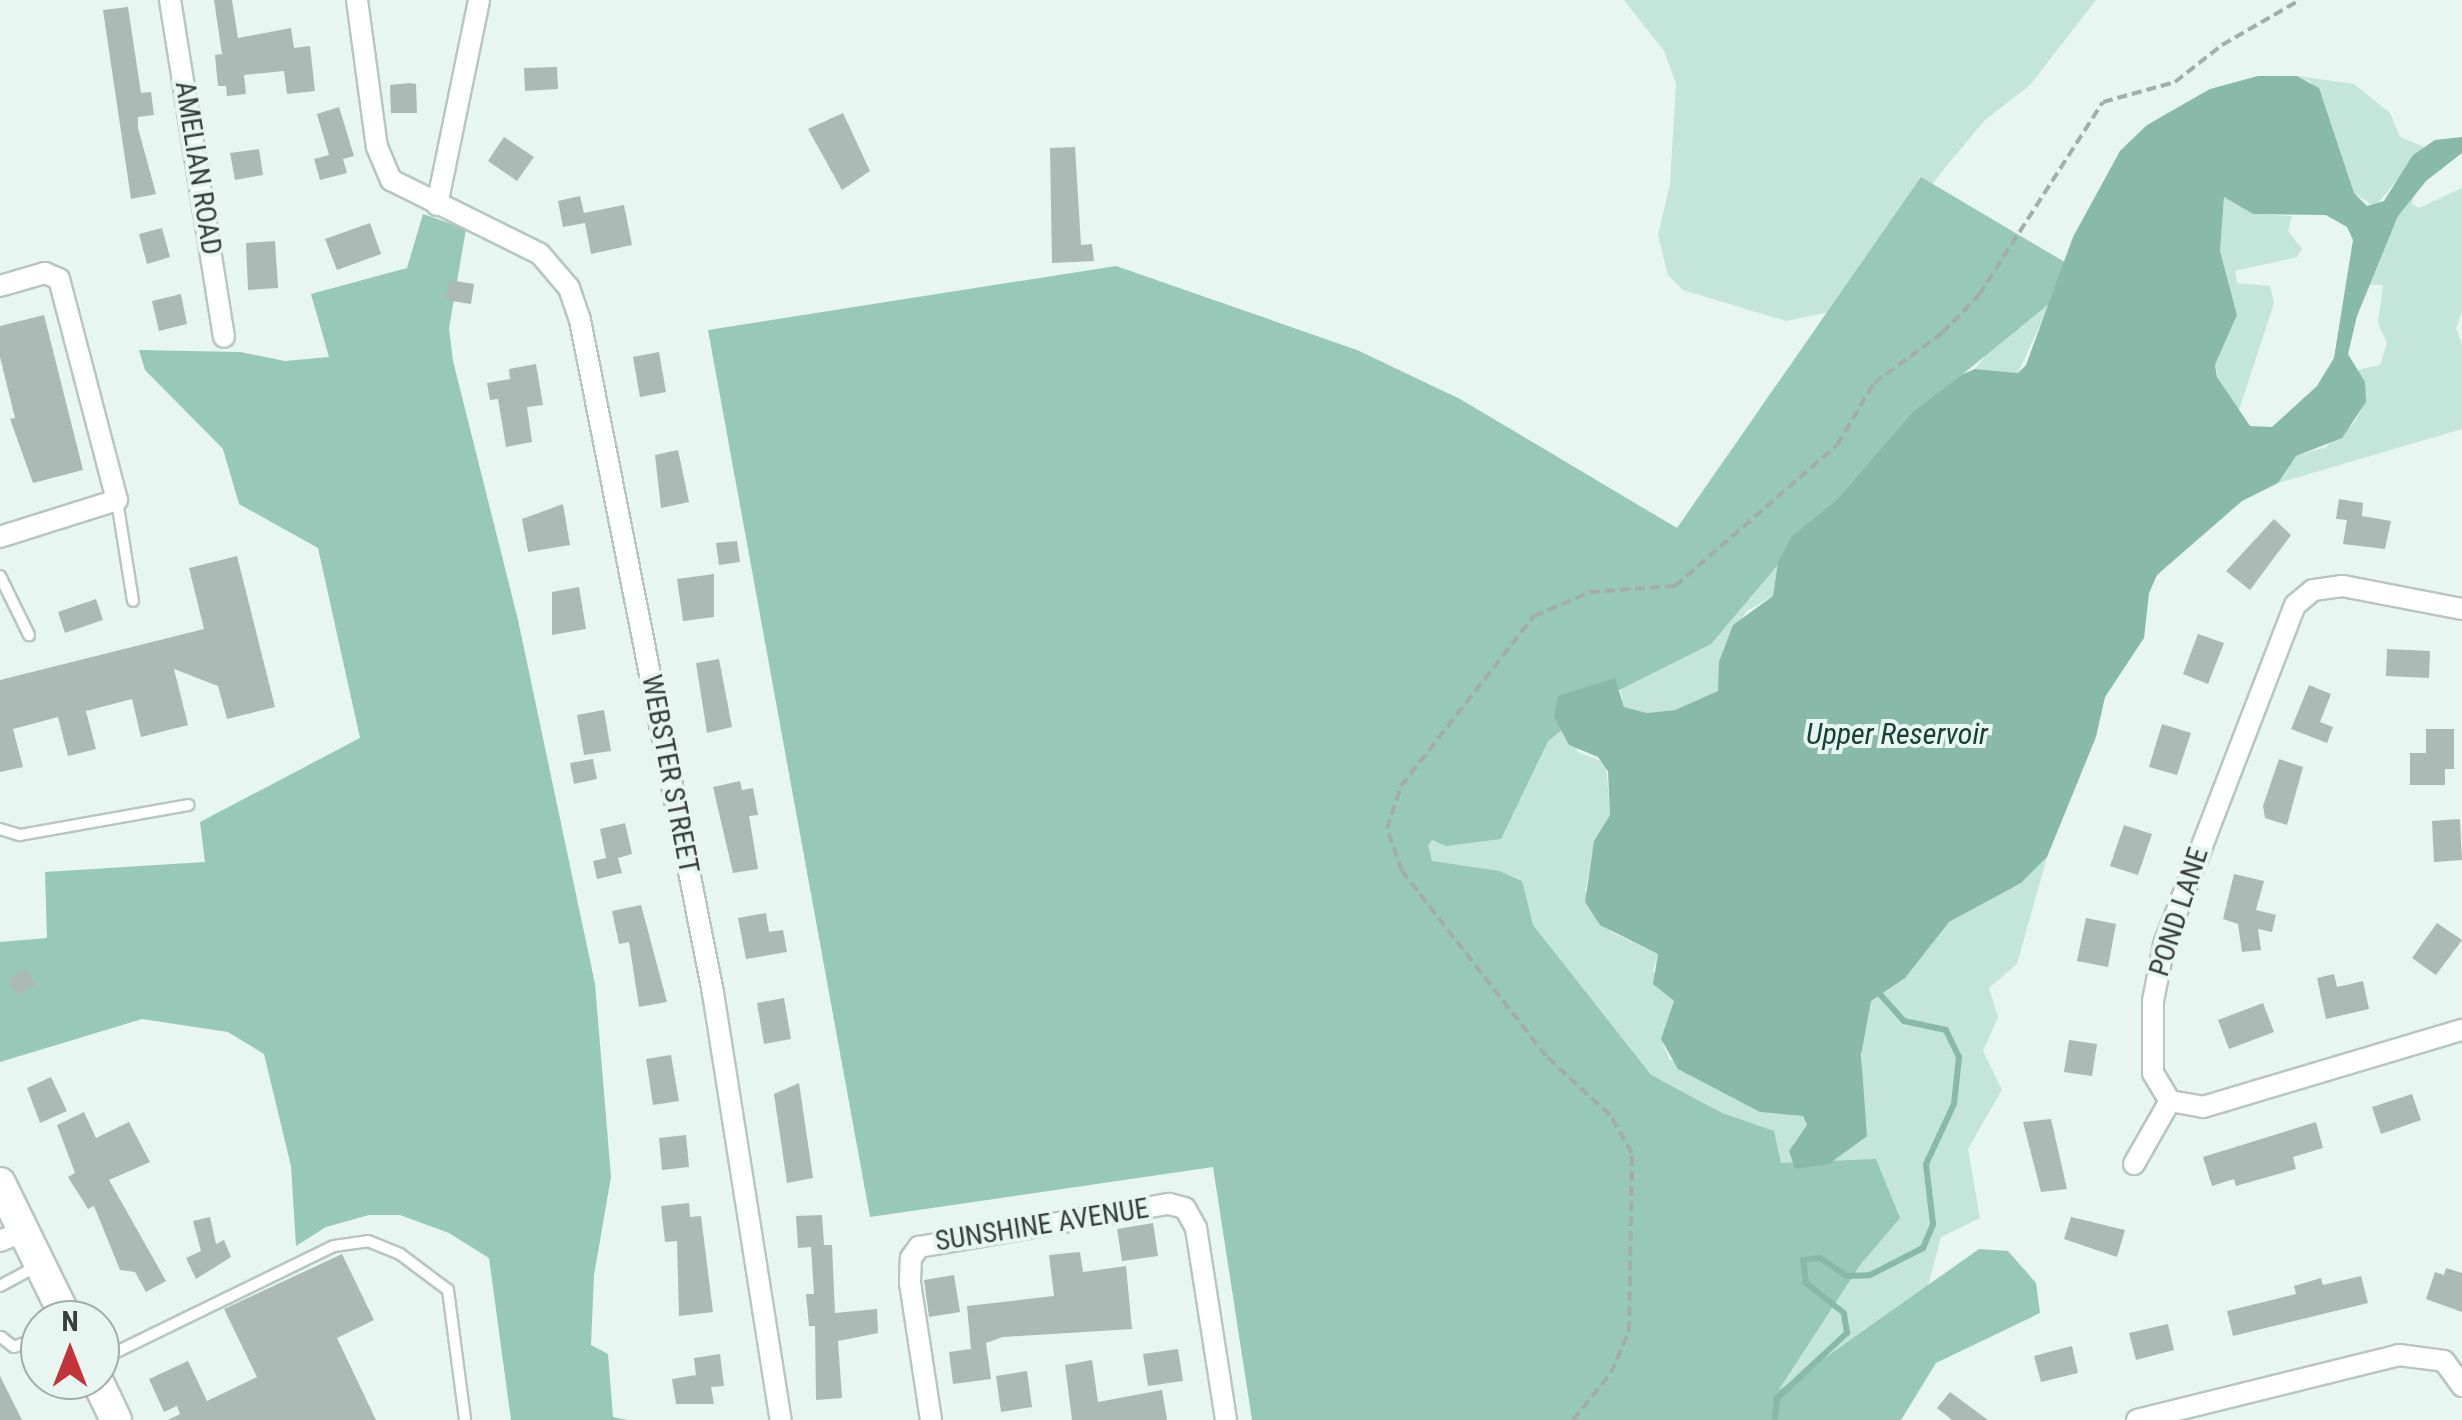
<!DOCTYPE html>
<html>
<head>
<meta charset="utf-8">
<style>
	body { margin:0 }
	#map { position:relative; width:2462px; height:1420px; overflow:hidden; background:#e7f6f0; font-family:"Roboto Condensed",sans-serif }
	div>[style] { position:absolute }
	.green>* { inset:0; background:#c3e5da }
	.forest>* { inset:0; background:#97c8b8 }
	.water>* { inset:0; background:#89b9a9 }
	.stream>* { height:6px; margin:-3px; padding:0 3px; transform-origin:3px; border-radius:3px; background:#89b9a9 }
	.building>* { inset:0; background:#acbab5 }
	.path>* { height:4px; margin-top:-2px; transform-origin:0; background:repeating-linear-gradient(90deg,#a3aeaa 0 10px,transparent 0 15px) }
	.roads { filter:drop-shadow(2px 0 #b8c6c1) drop-shadow(-2px 0 #b8c6c1) drop-shadow(0 2px #b8c6c1) drop-shadow(0 -2px #b8c6c1) }
	.service>* { height:10px; margin:-5px; padding:0 5px; transform-origin:5px; border-radius:5px; background:#fff }
	.minor>* { height:20px; margin:-10px; padding:0 10px; transform-origin:10px; border-radius:10px; background:#fff }
	.primary>* { height:30px; margin:-15px; padding:0 15px; transform-origin:15px; border-radius:15px; background:#fff }
	span { translate:-50% -50%; white-space:nowrap; text-align:center; line-height:1.15; -webkit-text-stroke:8px #e7f6f0; paint-order:stroke }
	.street-label { font-size:28px; color:#383e3c }
	.water-label { font-size:30px; color:#174136; font-style:italic }
	.north { position:absolute; left:20px; top:1300px; width:100px; height:100px; box-sizing:border-box; background:#e7f6f0; border:2px solid #a1aca8; border-radius:50%; rotate:0deg; font-size:28px; font-weight:700; line-height:40px; text-align:center; color:#383e3c }
	.north::after { content:''; display:block; margin:auto; width:35px; height:45px; background:#c3333c; clip-path:polygon(50% 0,100% 100%,50% 72%,0 100%) }
</style>
</head>
<body>
<div id="map">
	<div class="green">
		<i style="clip-path:polygon(1624px 0,2096px 0,2030px 85px,1985px 120px,1944px 169px,1834px 311px,1786px 321px,1683px 290px,1668px 275px,1658px 235px,1670px 184px,1676px 84px,1664px 51px)"></i>
		<i style="clip-path:polygon(2297px 76px,2354px 84px,2390px 113px,2400px 137px,2424px 147px,2375px 207px,2354px 193px,2329px 118px,2311px 82px)"></i>
		<i style="clip-path:polygon(2462px 188px,2462px 312px,2456px 328px,2462px 345px,2462px 429px,2278px 483px,2296px 456px,2326px 447px,2354px 423px,2366px 402px,2358px 370px,2380px 365px,2387px 343px,2378px 323px,2383px 285px,2370px 285px,2398px 216px,2414px 192px,2412px 204px,2419px 208px)"></i>
		<i style="clip-path:polygon(2224px 197px,2253px 214px,2292px 216px,2288px 231px,2302px 249px,2297px 257px,2235px 271px,2237px 283px,2270px 286px,2274px 303px,2239px 410px,2221px 389px,2215px 365px,2237px 315px,2220px 251px)"></i>
		<i style="clip-path:polygon(2050px 303px,2018px 373px,1975px 369px,2011px 322px)"></i>
		<i style="clip-path:polygon(1778px 562px,1773px 596px,1747px 611px,1729px 636px,1718px 691px,1675px 710px,1647px 713px,1624px 707px,1620px 687px)"></i>
		<i style="clip-path:polygon(1555px 708px,1578px 752px,1606px 763px,1610px 815px,1592px 854px,1585px 892px,1611px 932px,1658px 954px,1653px 971px,1674px 1001px,1661px 1039px,1669px 1059px,1779px 1114px,1803px 1115px,1807px 1125px,1793px 1145px,1829px 1164px,1839px 1157px,1862px 1077px,1862px 1030px,1871px 1001px,1895px 985px,1949px 922px,2021px 883px,2047px 857px,2017px 964px,1989px 988px,1998px 1017px,1983px 1051px,2002px 1090px,1968px 1149px,1980px 1218px,1941px 1237px,1925px 1297px,1795px 1420px,1757px 1420px,1806px 1180px,1665px 1102px,1424px 861px,1418px 833px)"></i>
	</div>
	<div class="forest">
		<i style="clip-path:polygon(1921px 177px,2068px 264px,2050px 303px,1963px 374px,1787px 554px,1711px 644px,1601px 699px,1548px 741px,1501px 839px,1446px 846px,1432px 840px,1428px 845px,1432px 861px,1499px 871px,1522px 881px,1533px 925px,1651px 1075px,1722px 1113px,1774px 1131px,1781px 1163px,1876px 1159px,1900px 1218px,1860px 1265px,1778px 1391px,1979px 1249px,2008px 1251px,2036px 1283px,2040px 1313px,1936px 1363px,1901px 1420px,1252px 1420px,1213px 1167px,870px 1217px,708px 330px,1116px 266px,1357px 350px,1460px 399px,1677px 528px)"></i>
		<i style="clip-path:polygon(423px 214px,466px 229px,449px 328px,453px 361px,518px 620px,595px 984px,611px 1177px,594px 1275px,591px 1345px,608px 1354px,613px 1417px,628px 1420px,511px 1420px,489px 1258px,449px 1233px,400px 1215px,369px 1215px,326px 1227px,296px 1246px,291px 1166px,264px 1054px,228px 1032px,142px 1019px,0 1062px,0 942px,47px 938px,45px 872px,205px 862px,200px 822px,360px 738px,318px 548px,239px 504px,223px 449px,145px 370px,139px 350px,240px 352px,285px 361px,329px 357px,311px 294px,407px 268px)"></i>
	</div>
	<div class="water">
		<i style="clip-path:polygon(evenodd,2258px 76px,2297px 76px,2319px 88px,2354px 193px,2367px 206px,2384px 201px,2413px 155px,2435px 140px,2462px 137px,2462px 153px,2426px 181px,2398px 216px,2357px 316px,2348px 354px,2365px 382px,2366px 402px,2342px 438px,2296px 456px,2278px 483px,2242px 501px,2157px 575px,2149px 593px,2144px 638px,2105px 697px,2096px 737px,2047px 857px,2021px 883px,1949px 922px,1905px 978px,1871px 1001px,1861px 1055px,1867px 1136px,1829px 1164px,1795px 1169px,1789px 1151px,1807px 1125px,1803px 1116px,1760px 1112px,1678px 1069px,1661px 1039px,1674px 1001px,1653px 984px,1658px 954px,1600px 925px,1585px 902px,1594px 841px,1610px 815px,1608px 771px,1598px 757px,1569px 745px,1554px 717px,1558px 696px,1615px 678px,1624px 707px,1647px 713px,1675px 710px,1718px 691px,1719px 662px,1733px 625px,1773px 596px,1778px 562px,1792px 536px,1837px 500px,1913px 412px,1963px 374px,1975px 369px,2018px 373px,2026px 365px,2073px 237px,2120px 151px,2147px 125px,2210px 89px,2258px 76px,2224px 197px,2253px 214px,2326px 215px,2347px 227px,2353px 240px,2334px 358px,2317px 386px,2272px 427px,2250px 426px,2217px 377px,2215px 365px,2237px 315px,2220px 251px,2224px 197px)"></i>
	</div>
	<div class="stream">
		<i style="left:1775px;top:1420px;width:22px;rotate:-85deg"></i>
		<i style="left:1777px;top:1398px;width:96px;rotate:-42.9deg"></i>
		<i style="left:1847px;top:1333px;width:20px;rotate:-99deg"></i>
		<i style="left:1844px;top:1313px;width:48px;rotate:-141.7deg"></i>
		<i style="left:1806px;top:1283px;width:23px;rotate:-97deg"></i>
		<i style="left:1803px;top:1260px;width:17px;rotate:-7deg"></i>
		<i style="left:1820px;top:1258px;width:32px;rotate:34deg"></i>
		<i style="left:1847px;top:1276px;width:23px;rotate:-2deg"></i>
		<i style="left:1870px;top:1275px;width:59px;rotate:-27deg"></i>
		<i style="left:1923px;top:1248px;width:26px;rotate:-67deg"></i>
		<i style="left:1933px;top:1224px;width:60px;rotate:-96.7deg"></i>
		<i style="left:1926px;top:1164px;width:66px;rotate:-65deg"></i>
		<i style="left:1954px;top:1104px;width:47px;rotate:-83.9deg"></i>
		<i style="left:1959px;top:1057px;width:30px;rotate:-116deg"></i>
		<i style="left:1946px;top:1030px;width:43px;rotate:-167.9deg"></i>
		<i style="left:1904px;top:1021px;width:38px;rotate:-132deg"></i>
	</div>
	<div class="building">
		<i style="clip-path:polygon(214px 0,232px 0,238px 38px,291px 28px,294px 48px,310px 46px,315px 91px,287px 94px,284px 71px,244px 75px,246px 94px,227px 96px,226px 86px,218px 86px,215px 55px,222px 54px)"></i>
		<i style="clip-path:polygon(128px 7px,141px 93px,151px 92px,154px 115px,138px 117px,138px 128px,156px 194px,131px 199px,103px 10px)"></i>
		<i style="clip-path:polygon(557px 67px,558px 89px,525px 91px,524px 68px)"></i>
		<i style="clip-path:polygon(410px 83px,416px 84px,417px 113px,391px 113px,390px 85px)"></i>
		<i style="clip-path:polygon(339px 107px,354px 156px,343px 159px,347px 173px,320px 180px,314px 159px,329px 155px,317px 114px)"></i>
		<i style="clip-path:polygon(843px 113px,870px 171px,842px 190px,808px 129px)"></i>
		<i style="clip-path:polygon(504px 137px,534px 157px,517px 181px,488px 161px)"></i>
		<i style="clip-path:polygon(1075px 147px,1081px 245px,1092px 244px,1094px 261px,1052px 263px,1050px 148px)"></i>
		<i style="clip-path:polygon(259px 149px,263px 175px,235px 180px,230px 153px)"></i>
		<i style="clip-path:polygon(580px 196px,584px 213px,624px 205px,632px 245px,591px 254px,585px 223px,563px 227px,558px 201px)"></i>
		<i style="clip-path:polygon(370px 223px,381px 254px,337px 270px,325px 239px)"></i>
		<i style="clip-path:polygon(162px 228px,170px 257px,147px 264px,139px 234px)"></i>
		<i style="clip-path:polygon(275px 241px,278px 288px,248px 290px,246px 243px)"></i>
		<i style="clip-path:polygon(449px 280px,474px 284px,471px 304px,445px 300px)"></i>
		<i style="clip-path:polygon(181px 294px,187px 324px,159px 331px,152px 301px)"></i>
		<i style="clip-path:polygon(44px 315px,83px 470px,33px 483px,10px 419px,15px 418px,0 357px,0 326px)"></i>
		<i style="clip-path:polygon(659px 352px,666px 392px,640px 397px,633px 357px)"></i>
		<i style="clip-path:polygon(536px 364px,543px 405px,527px 407px,532px 442px,506px 447px,498px 399px,490px 400px,487px 383px,510px 379px,509px 369px)"></i>
		<i style="clip-path:polygon(678px 450px,689px 502px,661px 508px,655px 455px)"></i>
		<i style="clip-path:polygon(2339px 499px,2363px 503px,2362px 516px,2391px 521px,2385px 549px,2343px 544px,2347px 520px,2336px 519px)"></i>
		<i style="clip-path:polygon(563px 504px,570px 545px,528px 552px,522px 519px)"></i>
		<i style="clip-path:polygon(2274px 519px,2291px 535px,2250px 590px,2226px 571px)"></i>
		<i style="clip-path:polygon(737px 541px,740px 562px,719px 565px,716px 543px)"></i>
		<i style="clip-path:polygon(237px 556px,275px 707px,227px 719px,218px 686px,174px 669px,188px 725px,141px 737px,132px 699px,86px 711px,96px 749px,68px 756px,58px 717px,13px 729px,23px 767px,0 772px,0 680px,204px 629px,189px 568px)"></i>
		<i style="clip-path:polygon(714px 574px,714px 617px,683px 621px,677px 579px)"></i>
		<i style="clip-path:polygon(579px 587px,586px 629px,552px 635px,552px 592px)"></i>
		<i style="clip-path:polygon(96px 599px,103px 620px,65px 633px,58px 612px)"></i>
		<i style="clip-path:polygon(2198px 634px,2224px 643px,2208px 684px,2183px 674px)"></i>
		<i style="clip-path:polygon(2387px 649px,2430px 651px,2429px 678px,2386px 676px)"></i>
		<i style="clip-path:polygon(719px 659px,732px 727px,707px 733px,696px 663px)"></i>
		<i style="clip-path:polygon(2309px 685px,2331px 694px,2320px 722px,2333px 727px,2327px 743px,2291px 729px)"></i>
		<i style="clip-path:polygon(604px 710px,611px 751px,584px 755px,577px 715px)"></i>
		<i style="clip-path:polygon(2162px 724px,2191px 733px,2177px 775px,2149px 767px)"></i>
		<i style="clip-path:polygon(2426px 729px,2454px 729px,2454px 769px,2445px 769px,2445px 785px,2410px 785px,2410px 753px,2426px 753px)"></i>
		<i style="clip-path:polygon(593px 759px,597px 779px,574px 784px,570px 763px)"></i>
		<i style="clip-path:polygon(2279px 759px,2303px 767px,2287px 825px,2265px 818px,2263px 806px)"></i>
		<i style="clip-path:polygon(740px 781px,742px 790px,753px 788px,758px 815px,749px 816px,758px 869px,733px 873px,713px 787px)"></i>
		<i style="clip-path:polygon(2460px 819px,2462px 860px,2434px 862px,2432px 821px)"></i>
		<i style="clip-path:polygon(625px 823px,632px 854px,618px 858px,622px 873px,597px 879px,593px 861px,606px 858px,600px 829px)"></i>
		<i style="clip-path:polygon(2124px 825px,2152px 834px,2138px 875px,2110px 866px)"></i>
		<i style="clip-path:polygon(2234px 874px,2264px 881px,2256px 910px,2276px 915px,2272px 932px,2258px 929px,2261px 950px,2242px 952px,2238px 924px,2223px 919px)"></i>
		<i style="clip-path:polygon(641px 905px,667px 1002px,639px 1007px,629px 942px,619px 944px,612px 911px)"></i>
		<i style="clip-path:polygon(766px 913px,769px 932px,783px 930px,787px 952px,746px 959px,738px 918px)"></i>
		<i style="clip-path:polygon(2086px 918px,2116px 924px,2108px 967px,2077px 961px)"></i>
		<i style="clip-path:polygon(2437px 923px,2462px 940px,2436px 975px,2412px 958px)"></i>
		<i style="clip-path:polygon(27px 969px,35px 985px,17px 995px,8px 979px)"></i>
		<i style="clip-path:polygon(2334px 974px,2337px 987px,2363px 981px,2369px 1009px,2326px 1019px,2317px 978px)"></i>
		<i style="clip-path:polygon(784px 998px,791px 1039px,764px 1044px,757px 1003px)"></i>
		<i style="clip-path:polygon(2263px 1003px,2274px 1032px,2229px 1049px,2218px 1020px)"></i>
		<i style="clip-path:polygon(2069px 1040px,2097px 1044px,2092px 1076px,2064px 1072px)"></i>
		<i style="clip-path:polygon(671px 1055px,679px 1101px,653px 1105px,646px 1059px)"></i>
		<i style="clip-path:polygon(51px 1077px,67px 1111px,40px 1123px,27px 1088px)"></i>
		<i style="clip-path:polygon(799px 1083px,813px 1178px,787px 1183px,774px 1094px)"></i>
		<i style="clip-path:polygon(2412px 1094px,2421px 1120px,2381px 1134px,2372px 1107px)"></i>
		<i style="clip-path:polygon(84px 1112px,96px 1138px,129px 1122px,150px 1162px,109px 1180px,166px 1281px,146px 1292px,135px 1272px,120px 1270px,94px 1206px,88px 1209px,68px 1177px,75px 1173px,57px 1125px)"></i>
		<i style="clip-path:polygon(2051px 1119px,2067px 1189px,2041px 1192px,2023px 1122px)"></i>
		<i style="clip-path:polygon(2316px 1122px,2323px 1148px,2293px 1157px,2296px 1169px,2236px 1186px,2234px 1179px,2212px 1186px,2203px 1157px)"></i>
		<i style="clip-path:polygon(686px 1135px,689px 1167px,662px 1170px,659px 1138px)"></i>
		<i style="clip-path:polygon(689px 1203px,690px 1217px,701px 1216px,713px 1312px,679px 1316px,677px 1241px,665px 1242px,661px 1206px)"></i>
		<i style="clip-path:polygon(822px 1215px,824px 1245px,832px 1245px,835px 1313px,877px 1309px,878px 1333px,838px 1341px,842px 1398px,816px 1400px,815px 1326px,809px 1326px,806px 1294px,814px 1294px,811px 1247px,798px 1248px,796px 1216px)"></i>
		<i style="clip-path:polygon(210px 1217px,216px 1244px,224px 1240px,231px 1257px,196px 1279px,186px 1258px,201px 1251px,193px 1221px)"></i>
		<i style="clip-path:polygon(2071px 1217px,2125px 1230px,2117px 1257px,2064px 1239px)"></i>
		<i style="clip-path:polygon(1153px 1223px,1158px 1256px,1122px 1261px,1117px 1229px)"></i>
		<i style="clip-path:polygon(1080px 1252px,1083px 1272px,1126px 1266px,1132px 1329px,1003px 1337px,986px 1343px,991px 1379px,953px 1384px,949px 1352px,971px 1349px,967px 1306px,1054px 1296px,1049px 1255px)"></i>
		<i style="clip-path:polygon(342px 1254px,374px 1320px,337px 1338px,376px 1420px,168px 1420px,180px 1414px,177px 1406px,164px 1412px,149px 1379px,188px 1361px,207px 1401px,257px 1377px,224px 1309px)"></i>
		<i style="clip-path:polygon(2446px 1268px,2462px 1273px,2462px 1312px,2426px 1299px,2435px 1272px,2444px 1275px)"></i>
		<i style="clip-path:polygon(954px 1275px,960px 1312px,929px 1317px,924px 1280px)"></i>
		<i style="clip-path:polygon(2361px 1276px,2368px 1303px,2233px 1336px,2227px 1311px,2296px 1294px,2294px 1286px,2321px 1278px,2323px 1285px)"></i>
		<i style="clip-path:polygon(2168px 1324px,2174px 1350px,2136px 1360px,2129px 1333px)"></i>
		<i style="clip-path:polygon(2072px 1346px,2078px 1373px,2041px 1382px,2034px 1356px)"></i>
		<i style="clip-path:polygon(1178px 1349px,1183px 1381px,1148px 1386px,1143px 1354px)"></i>
		<i style="clip-path:polygon(720px 1354px,724px 1386px,711px 1387px,714px 1404px,676px 1404px,672px 1379px,696px 1375px,694px 1358px)"></i>
		<i style="clip-path:polygon(1092px 1360px,1098px 1402px,1162px 1390px,1167px 1420px,1072px 1420px,1065px 1365px)"></i>
		<i style="clip-path:polygon(1027px 1371px,1032px 1407px,1001px 1412px,996px 1376px)"></i>
		<i style="clip-path:polygon(0 1376px,22px 1420px,0 1420px)"></i>
		<i style="clip-path:polygon(1950px 1392px,1988px 1420px,1952px 1420px,1937px 1408px)"></i>
	</div>
	<div class="path">
		<i style="left:1573px;top:1420px;width:60px;rotate:-51deg"></i>
		<i style="left:1611px;top:1373px;width:46px;rotate:-66.8deg"></i>
		<i style="left:1629px;top:1331px;width:178px;rotate:-89deg"></i>
		<i style="left:1632px;top:1153px;width:44px;rotate:-120.1deg"></i>
		<i style="left:1610px;top:1115px;width:87px;rotate:-137.3deg"></i>
		<i style="left:1546px;top:1056px;width:234px;rotate:-127.9deg"></i>
		<i style="left:1402px;top:871px;width:45px;rotate:-109.7deg"></i>
		<i style="left:1387px;top:829px;width:45px;rotate:-72deg"></i>
		<i style="left:1401px;top:786px;width:216px;rotate:-52deg"></i>
		<i style="left:1534px;top:616px;width:61px;rotate:-23.2deg"></i>
		<i style="left:1590px;top:592px;width:85px;rotate:-4deg"></i>
		<i style="left:1675px;top:586px;width:215px;rotate:-41deg"></i>
		<i style="left:1837px;top:445px;width:72px;rotate:-59.2deg"></i>
		<i style="left:1874px;top:383px;width:84px;rotate:-36.3deg"></i>
		<i style="left:1942px;top:333px;width:53px;rotate:-45.8deg"></i>
		<i style="left:1979px;top:295px;width:229px;rotate:-57.3deg"></i>
		<i style="left:2103px;top:102px;width:75px;rotate:-15.5deg"></i>
		<i style="left:2175px;top:82px;width:60px;rotate:-38.2deg"></i>
		<i style="left:2222px;top:45px;width:90px;rotate:-30deg"></i>
	</div>
	<div class="roads">
		<div class="service">
			<i style="left:117px;top:501px;width:101px;rotate:80.9deg"></i>
			<i style="left:0;top:576px;width:66px;rotate:63.8deg"></i>
			<i style="left:0;top:829px;width:21px;rotate:17deg"></i>
			<i style="left:20px;top:835px;width:171px;rotate:-10.1deg"></i>
			<i style="left:0;top:1286px;width:44px;rotate:-28.3deg"></i>
			<i style="left:1px;top:1337px;width:16px;rotate:38deg"></i>
			<i style="left:14px;top:1347px;width:28px;rotate:-21deg"></i>
			<i style="left:100px;top:1360px;width:260px;rotate:-26deg"></i>
			<i style="left:334px;top:1246px;width:34px;rotate:-8deg"></i>
			<i style="left:368px;top:1241px;width:35px;rotate:22deg"></i>
			<i style="left:400px;top:1254px;width:60px;rotate:36.9deg"></i>
			<i style="left:448px;top:1290px;width:131px;rotate:82.5deg"></i>
		</div>
		<div class="minor">
			<i style="left:170px;top:0;width:341px;rotate:80.9deg"></i>
			<i style="left:357px;top:0;width:148px;rotate:82.3deg"></i>
			<i style="left:377px;top:147px;width:36px;rotate:67deg"></i>
			<i style="left:391px;top:180px;width:166px;rotate:26.4deg"></i>
			<i style="left:540px;top:254px;width:45px;rotate:49.5deg"></i>
			<i style="left:569px;top:288px;width:34px;rotate:71deg"></i>
			<i style="left:580px;top:320px;width:686px;rotate:78.82deg"></i>
			<i style="left:713px;top:993px;width:432px;rotate:81deg"></i>
			<i style="left:437px;top:205px;width:209px;rotate:-78.4deg"></i>
			<i style="left:0;top:286px;width:47px;rotate:-16.1deg"></i>
			<i style="left:45px;top:273px;width:15px;rotate:23deg"></i>
			<i style="left:59px;top:279px;width:228px;rotate:75.3deg"></i>
			<i style="left:117px;top:500px;width:123px;rotate:162.5deg"></i>
			<i style="left:2462px;top:609px;width:122px;rotate:-169.1deg"></i>
			<i style="left:2342px;top:586px;width:29px;rotate:172deg"></i>
			<i style="left:2313px;top:590px;width:23px;rotate:140deg"></i>
			<i style="left:2295px;top:605px;width:364px;rotate:111.1deg"></i>
			<i style="left:2164px;top:945px;width:57px;rotate:101.1deg"></i>
			<i style="left:2153px;top:1001px;width:72px;rotate:90deg"></i>
			<i style="left:2153px;top:1073px;width:33px;rotate:59deg"></i>
			<i style="left:2170px;top:1101px;width:34px;rotate:10deg"></i>
			<i style="left:2203px;top:1107px;width:270px;rotate:-16.6deg"></i>
			<i style="left:2134px;top:1164px;width:73px;rotate:-60.3deg"></i>
			<i style="left:0;top:1241px;width:25px;rotate:-23deg"></i>
			<i style="left:931px;top:1420px;width:139px;rotate:-98.7deg"></i>
			<i style="left:910px;top:1283px;width:25px;rotate:-88deg"></i>
			<i style="left:911px;top:1258px;width:14px;rotate:-54deg"></i>
			<i style="left:919px;top:1247px;width:254px;rotate:-9.8deg"></i>
			<i style="left:1169px;top:1204px;width:16px;rotate:14deg"></i>
			<i style="left:1185px;top:1208px;width:23px;rotate:61deg"></i>
			<i style="left:1196px;top:1228px;width:194px;rotate:81.1deg"></i>
			<i style="left:2137px;top:1420px;width:270px;rotate:-13.9deg"></i>
			<i style="left:2399px;top:1355px;width:45px;rotate:7.6deg"></i>
			<i style="left:2444px;top:1361px;width:31px;rotate:54deg"></i>
		</div>
		<div class="primary">
			<i style="left:0;top:1183px;width:153px;rotate:63.9deg"></i>
			<i style="left:97px;top:1380px;width:44px;rotate:64.6deg"></i>
		</div>
	</div>
	<div class="street-label">
		<span style="left:198px;top:168px;rotate:81deg">AMELIAN ROAD</span>
		<span style="left:670px;top:774px;rotate:79deg">WEBSTER STREET</span>
		<span style="left:2179px;top:912px;rotate:-72deg">POND LANE</span>
		<span style="left:1042px;top:1225px;rotate:-9deg">SUNSHINE AVENUE</span>
	</div>
	<div class="water-label">
		<span style="left:1897px;top:734px">Upper Reservoir</span>
	</div>
	<div class="north">N</div>
</div>
</body>
</html>
